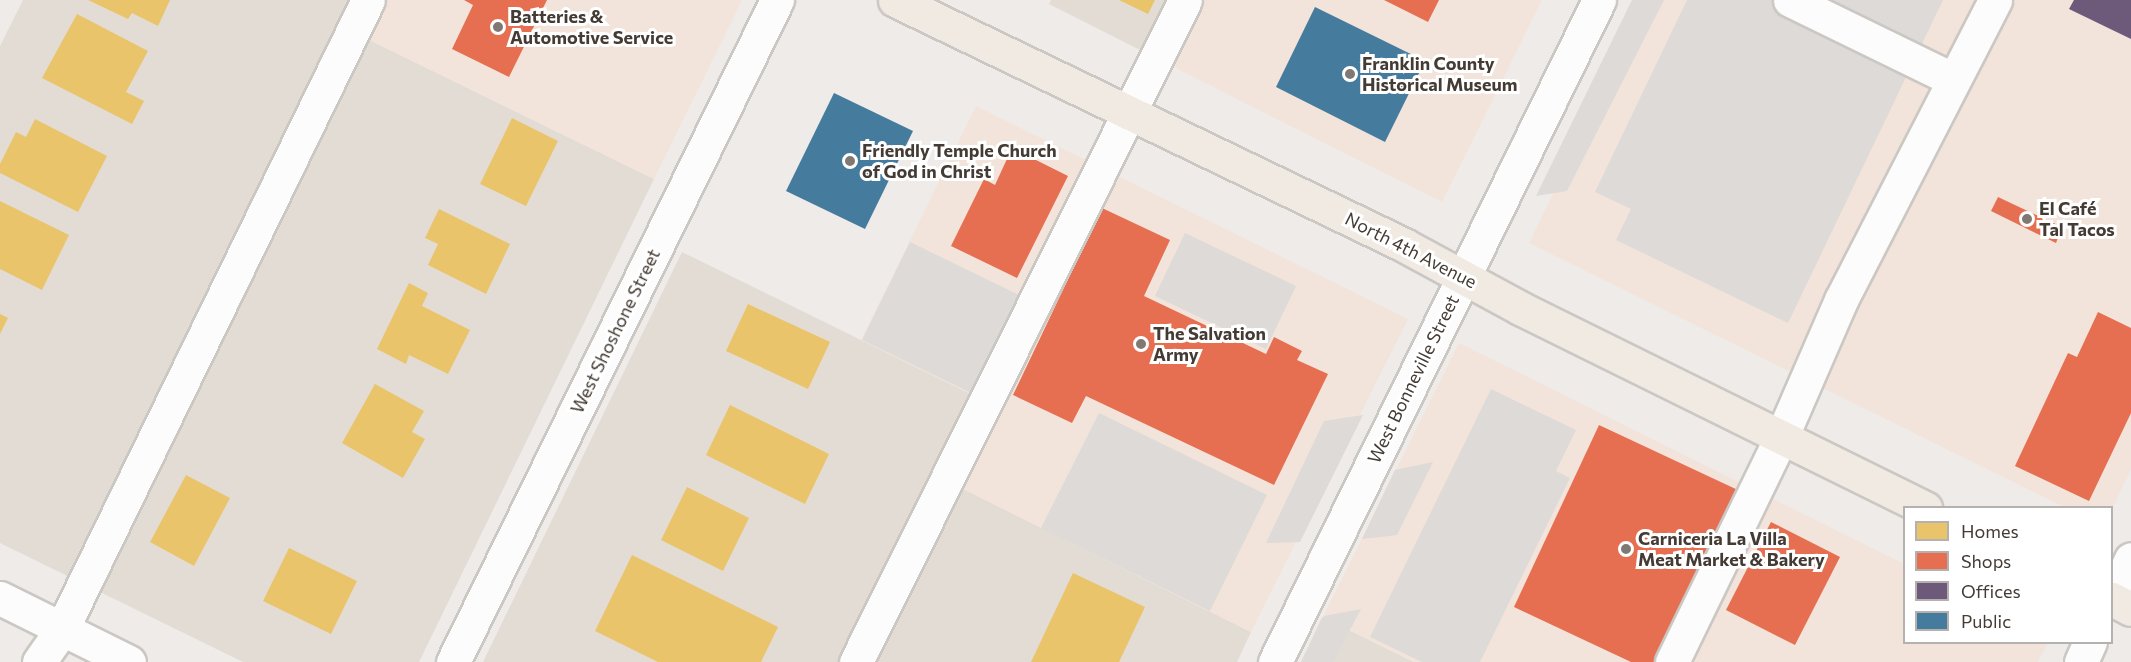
<!DOCTYPE html>
<html>
<head>
<meta charset="utf-8">
<style>
	body { margin:0 }
	#map { position:relative; width:2131px; height:662px; overflow:hidden; background:#eeebe8; font-family:Commissioner,sans-serif }
	div>[style] { position:absolute }
	.residential>* { inset:0; background:#e3dcd5 }
	.commercial>* { inset:0; background:#f2e4da }
	.parking>* { inset:0; background:#dddad7 }
	.homes>* { inset:0; background:#e9c46a }
	.shops>* { inset:0; background:#e76f51 }
	.offices>* { inset:0; background:#6d597a }
	.public>* { inset:0; background:#457b9d }
	.roads { filter:drop-shadow(2px 0 #cbc7c3) drop-shadow(-2px 0 #cbc7c3) drop-shadow(0 2px #cbc7c3) drop-shadow(0 -2px #cbc7c3) }
	.minor>* { height:33px; margin:-16.5px; padding:0 16.5px; transform-origin:16.5px; border-radius:16.5px; background:#fcfcfc }
	.major>* { height:33px; margin:-16.5px; padding:0 16.5px; transform-origin:16.5px; border-radius:16.5px; background:#f1eae2 }
	.dots>* { width:16px; height:16px; translate:-50% -50%; box-sizing:border-box; border:3px solid #fff; border-radius:50% }
	span { translate:-50% -50%; white-space:nowrap; text-align:center; line-height:1.15; -webkit-text-stroke:6px #fff; paint-order:stroke }
	.poi-label { font-size:18px; color:#443b34; font-weight:700 }
	.left { translate:0 -50%; text-align:left }
	.street-label { font-size:18px; color:#443b34 }
	.legend { position:absolute; left:1903px; top:506px; width:210px; height:138px; box-sizing:border-box; background:#fff; border:2px solid #b4b1ae; margin:0; padding:8px 10px; list-style:none; font-size:18px; color:#443b34 }
	.legend li { display:flex; align-items:center; gap:12px; height:30px }
	.legend b { width:30px; border:2px solid #b4b1ae }
</style>
</head>
<body>
<div id="map">
	<div class="residential">
		<i style="clip-path:polygon(23px 0,368px 0,353px 32px,654px 179px,419px 662px,243px 662px,0 543px,0 46px)"></i>
		<i style="clip-path:polygon(1051px 0,1180px 0,1152px 56px,1049px 4px)"></i>
		<i style="clip-path:polygon(682px 252px,985px 401px,945px 480px,1251px 632px,1237px 662px,483px 662px)"></i>
		<i style="clip-path:polygon(1322px 617px,1414px 662px,1301px 662px)"></i>
	</div>
	<div class="commercial">
		<i style="clip-path:polygon(368px 0,742px 0,654px 179px,353px 32px)"></i>
		<i style="clip-path:polygon(1180px 0,1542px 0,1442px 202px,1152px 56px)"></i>
		<i style="clip-path:polygon(1649px 0,2131px 0,2131px 469px,2112px 509px,2064px 507px,1529px 243px)"></i>
		<i style="clip-path:polygon(976px 106px,1408px 319px,1251px 632px,945px 480px,985px 401px,861px 340px)"></i>
		<i style="clip-path:polygon(1459px 343px,1904px 564px,1904px 642px,2048px 643px,2038px 662px,1414px 662px,1323px 617px)"></i>
	</div>
	<div class="parking">
		<i style="clip-path:polygon(1632px 0,1664px 0,1567px 191px,1536px 196px)"></i>
		<i style="clip-path:polygon(1687px 0,1943px 0,1788px 323px,1616px 240px,1631px 209px,1595px 192px)"></i>
		<i style="clip-path:polygon(1185px 233px,1296px 286px,1266px 349px,1155px 296px)"></i>
		<i style="clip-path:polygon(910px 242px,1021px 296px,973px 394px,862px 340px)"></i>
		<i style="clip-path:polygon(1491px 389px,1576px 430px,1556px 471px,1570px 478px,1480px 662px,1422px 662px,1370px 637px)"></i>
		<i style="clip-path:polygon(1099px 413px,1267px 495px,1210px 611px,1041px 528px)"></i>
		<i style="clip-path:polygon(1363px 415px,1300px 542px,1266px 543px,1324px 421px)"></i>
		<i style="clip-path:polygon(1433px 462px,1397px 535px,1362px 539px,1395px 470px)"></i>
		<i style="clip-path:polygon(1361px 609px,1333px 662px,1301px 662px,1324px 616px)"></i>
	</div>
	<div class="homes">
		<i style="clip-path:polygon(88px 0,170px 0,158px 26px,132px 13px,128px 19px)"></i>
		<i style="clip-path:polygon(1119px 0,1155px 0,1148px 14px)"></i>
		<i style="clip-path:polygon(77px 14px,148px 51px,126px 92px,144px 101px,132px 124px,42px 78px)"></i>
		<i style="clip-path:polygon(512px 118px,558px 141px,526px 206px,480px 184px)"></i>
		<i style="clip-path:polygon(35px 119px,107px 156px,78px 212px,0 173px,0 164px,16px 132px,26px 137px)"></i>
		<i style="clip-path:polygon(0 201px,69px 235px,42px 290px,0 269px)"></i>
		<i style="clip-path:polygon(439px 209px,510px 244px,486px 294px,428px 265px,438px 244px,425px 238px)"></i>
		<i style="clip-path:polygon(409px 283px,428px 293px,422px 306px,470px 330px,448px 374px,409px 355px,406px 364px,377px 349px)"></i>
		<i style="clip-path:polygon(748px 304px,830px 342px,808px 389px,726px 351px)"></i>
		<i style="clip-path:polygon(0 314px,8px 318px,0 334px)"></i>
		<i style="clip-path:polygon(375px 384px,424px 411px,412px 432px,425px 439px,403px 478px,342px 443px)"></i>
		<i style="clip-path:polygon(730px 405px,829px 454px,805px 504px,706px 455px)"></i>
		<i style="clip-path:polygon(186px 475px,230px 498px,194px 566px,150px 542px)"></i>
		<i style="clip-path:polygon(687px 487px,749px 518px,723px 571px,661px 540px)"></i>
		<i style="clip-path:polygon(289px 548px,357px 581px,331px 634px,263px 601px)"></i>
		<i style="clip-path:polygon(632px 555px,778px 627px,761px 662px,658px 662px,595px 631px)"></i>
		<i style="clip-path:polygon(1073px 573px,1145px 607px,1119px 662px,1031px 662px)"></i>
	</div>
	<div class="shops">
		<i style="clip-path:polygon(464px 0,547px 0,509px 77px,452px 49px,473px 5px)"></i>
		<i style="clip-path:polygon(1384px 0,1439px 0,1428px 22px)"></i>
		<i style="clip-path:polygon(1012px 148px,1068px 176px,1017px 278px,951px 246px,984px 179px,995px 185px)"></i>
		<i style="clip-path:polygon(1998px 197px,2062px 227px,2056px 243px,1991px 211px)"></i>
		<i style="clip-path:polygon(1102px 208px,1170px 240px,1144px 296px,1266px 354px,1274px 337px,1302px 351px,1297px 360px,1328px 374px,1274px 485px,1086px 396px,1072px 423px,1013px 395px)"></i>
		<i style="clip-path:polygon(2098px 312px,2131px 328px,2131px 413px,2089px 501px,2015px 466px,2068px 353px,2077px 357px)"></i>
		<i style="clip-path:polygon(1599px 425px,1740px 491px,1658px 662px,1631px 662px,1514px 607px)"></i>
		<i style="clip-path:polygon(1771px 522px,1840px 557px,1795px 645px,1726px 610px)"></i>
	</div>
	<div class="offices">
		<i style="clip-path:polygon(2074px 0,2131px 0,2131px 39px,2069px 9px)"></i>
	</div>
	<div class="public">
		<i style="clip-path:polygon(1315px 7px,1425px 61px,1385px 142px,1276px 87px)"></i>
		<i style="clip-path:polygon(834px 93px,913px 131px,865px 229px,786px 191px)"></i>
	</div>
	<div class="roads">
		<div class="minor">
			<i style="left:1790px;top:0;width:182px;rotate:26deg"></i>
			<i style="left:0;top:598px;width:144px;rotate:26.4deg"></i>
			<i style="left:2112px;top:599px;width:44px;rotate:-64.6deg"></i>
			<i style="left:39px;top:662px;width:40px;rotate:-55.1deg"></i>
			<i style="left:62px;top:629px;width:699px;rotate:-64.06deg"></i>
			<i style="left:453px;top:662px;width:737px;rotate:-63.92deg"></i>
			<i style="left:856px;top:662px;width:739px;rotate:-63.57deg"></i>
			<i style="left:1275px;top:662px;width:737px;rotate:-63.92deg"></i>
			<i style="left:1672px;top:662px;width:249px;rotate:-64.1deg"></i>
			<i style="left:1781px;top:438px;width:150px;rotate:-66.5deg"></i>
			<i style="left:1841px;top:300px;width:337px;rotate:-62.8deg"></i>
			<i style="left:2081px;top:662px;width:22px;rotate:-66deg"></i>
		</div>
		<div class="major">
			<i style="left:895px;top:0;width:565px;rotate:25.7deg"></i>
			<i style="left:1404px;top:245px;width:132px;rotate:28.5deg"></i>
			<i style="left:1520px;top:308px;width:452px;rotate:26.3deg"></i>
			<i style="left:2112px;top:599px;width:21px;rotate:28deg"></i>
		</div>
	</div>
	<div class="dots">
		<i style="left:498px;top:27px;background:#807973"></i>
		<i style="left:1350px;top:74px;background:#807973"></i>
		<i style="left:850px;top:161px;background:#807973"></i>
		<i style="left:2027px;top:219px;background:#807973"></i>
		<i style="left:1141px;top:344px;background:#807973"></i>
		<i style="left:1626px;top:549px;background:#807973"></i>
	</div>
	<div class="poi-label">
		<span class="left" style="left:510px;top:27px">Batteries &amp;<br>Automotive Service</span>
		<span class="left" style="left:1362px;top:74px">Franklin County<br>Historical Museum</span>
		<span class="left" style="left:862px;top:161px">Friendly Temple Church<br>of God in Christ</span>
		<span class="left" style="left:2039px;top:219px">El Café<br>Tal Tacos</span>
		<span class="left" style="left:1153px;top:344px">The Salvation<br>Army</span>
		<span class="left" style="left:1638px;top:549px">Carniceria La Villa<br>Meat Market &amp; Bakery</span>
	</div>
	<div class="street-label">
		<span style="left:1411px;top:250px;rotate:27deg">North 4th Avenue</span>
		<span style="left:615px;top:331px;rotate:-64deg">West Shoshone Street</span>
		<span style="left:1413px;top:379px;rotate:-64deg">West Bonneville Street</span>
	</div>
	<ul class="legend">
	<li><b style="height:16px;background:#e9c46a"></b>Homes</li>
	<li><b style="height:16px;background:#e76f51"></b>Shops</li>
	<li><b style="height:16px;background:#6d597a"></b>Offices</li>
	<li><b style="height:16px;background:#457b9d"></b>Public</li>
	</ul>
</div>
</body>
</html>
